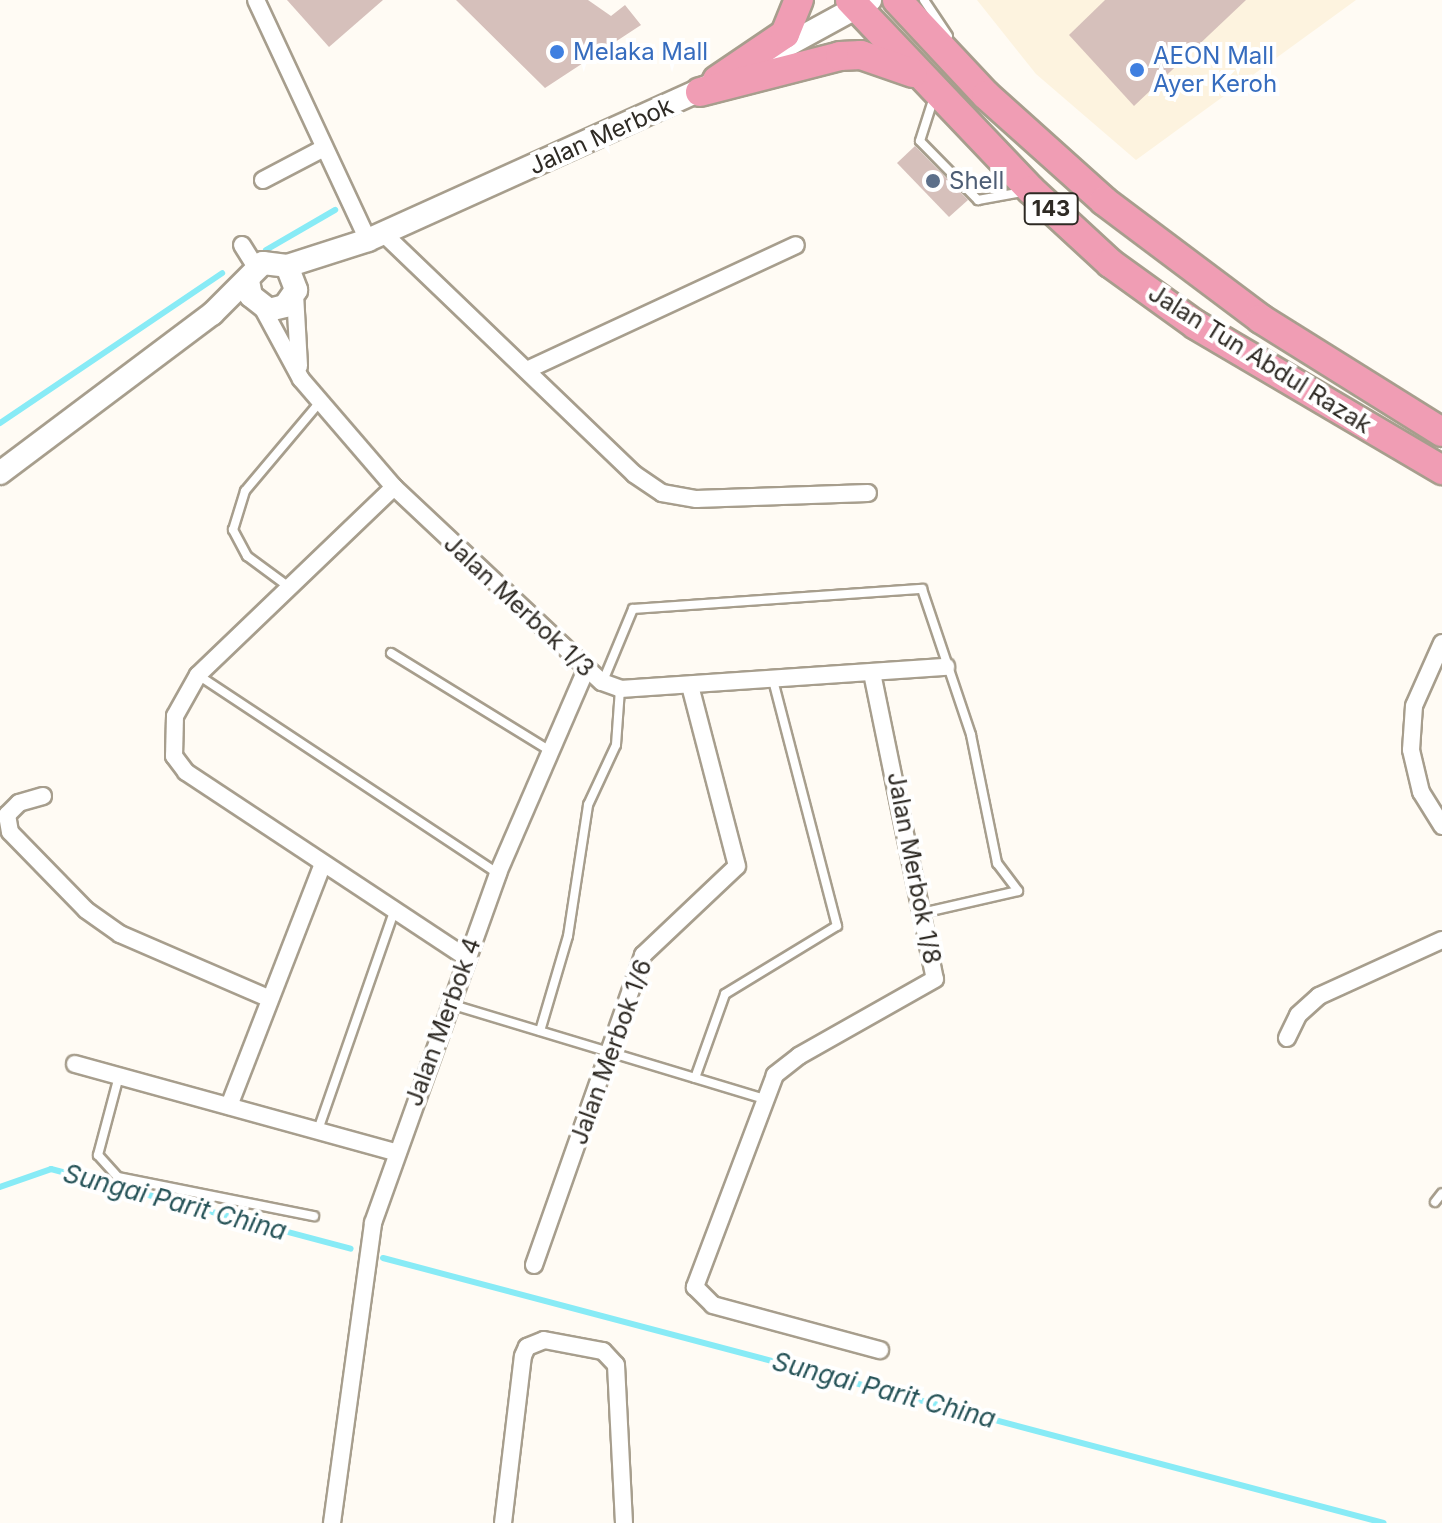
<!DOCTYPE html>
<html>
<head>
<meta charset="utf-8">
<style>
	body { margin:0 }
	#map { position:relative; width:1442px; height:1523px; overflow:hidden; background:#fffbf4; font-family:Inter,sans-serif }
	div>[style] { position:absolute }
	.built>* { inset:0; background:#fdf3df }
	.stream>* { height:6px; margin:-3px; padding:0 3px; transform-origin:3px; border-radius:3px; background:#88ebf6 }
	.building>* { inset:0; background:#d6c0bb }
	.roads { filter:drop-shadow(2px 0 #a79e8d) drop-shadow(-2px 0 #a79e8d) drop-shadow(0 2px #a79e8d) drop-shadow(0 -2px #a79e8d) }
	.lane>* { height:8px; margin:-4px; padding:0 4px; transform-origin:4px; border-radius:4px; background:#fff }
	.street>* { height:16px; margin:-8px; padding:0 8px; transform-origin:8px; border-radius:8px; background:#fff }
	.secondary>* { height:22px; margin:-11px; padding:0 11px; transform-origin:11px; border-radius:11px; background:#fff }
	.highway>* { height:28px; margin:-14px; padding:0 14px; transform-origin:14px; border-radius:14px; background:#f09db4 }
	.dots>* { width:22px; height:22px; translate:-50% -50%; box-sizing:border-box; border:4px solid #fff; border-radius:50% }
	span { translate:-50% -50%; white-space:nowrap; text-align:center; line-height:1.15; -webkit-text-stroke:8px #fff; paint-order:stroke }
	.shield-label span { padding:2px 6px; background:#fff; border:2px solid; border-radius:6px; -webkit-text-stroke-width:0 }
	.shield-label { font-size:22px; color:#2e2a24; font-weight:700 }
	.shop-label { font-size:24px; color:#366cbe }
	.left { translate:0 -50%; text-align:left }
	.street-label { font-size:24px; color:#2e2a24 }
	.service-label { font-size:24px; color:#4e5e75 }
	.water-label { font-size:26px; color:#265358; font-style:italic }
</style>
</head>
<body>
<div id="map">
	<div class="built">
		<i style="clip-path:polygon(977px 0,1356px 0,1136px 160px,1036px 74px)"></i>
	</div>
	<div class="stream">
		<i style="left:266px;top:250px;width:80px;rotate:-30.1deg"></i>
		<i style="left:0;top:423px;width:268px;rotate:-34deg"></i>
		<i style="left:0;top:1187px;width:54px;rotate:-19.4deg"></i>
		<i style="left:51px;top:1169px;width:310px;rotate:14.9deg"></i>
		<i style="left:383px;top:1258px;width:1035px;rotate:14.83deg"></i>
	</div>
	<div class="building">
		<i style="clip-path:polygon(287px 0,383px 0,329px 47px)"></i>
		<i style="clip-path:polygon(456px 0,588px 0,611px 16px,625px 5px,641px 25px,545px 88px)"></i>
		<i style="clip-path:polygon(1105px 0,1246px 0,1134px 106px,1069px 35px)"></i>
		<i style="clip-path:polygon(915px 146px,968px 200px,949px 217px,897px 163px)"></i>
	</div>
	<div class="roads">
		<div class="lane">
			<i style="left:924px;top:0;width:43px;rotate:56.3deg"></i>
			<i style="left:934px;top:97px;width:46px;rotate:107.7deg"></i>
			<i style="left:920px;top:141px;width:83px;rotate:45.5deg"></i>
			<i style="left:978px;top:200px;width:46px;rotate:-10.1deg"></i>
			<i style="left:289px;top:587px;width:52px;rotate:-143.6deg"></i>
			<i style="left:247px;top:556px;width:30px;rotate:-118deg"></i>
			<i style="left:233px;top:530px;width:41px;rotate:-72.9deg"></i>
			<i style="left:245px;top:491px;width:115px;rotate:-49.9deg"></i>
			<i style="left:391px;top:653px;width:183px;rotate:31.6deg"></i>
			<i style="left:198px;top:675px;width:359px;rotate:33.5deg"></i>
			<i style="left:603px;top:681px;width:78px;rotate:-67.4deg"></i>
			<i style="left:633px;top:609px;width:290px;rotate:-4deg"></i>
			<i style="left:922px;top:589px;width:154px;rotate:71.4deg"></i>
			<i style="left:971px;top:735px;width:131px;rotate:78.5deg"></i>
			<i style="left:997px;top:863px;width:35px;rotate:53deg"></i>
			<i style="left:1018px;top:891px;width:94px;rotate:167.1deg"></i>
			<i style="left:450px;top:1004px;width:329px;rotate:16.8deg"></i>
			<i style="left:540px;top:1031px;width:99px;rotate:-73.6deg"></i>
			<i style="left:568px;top:936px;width:133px;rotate:-81.3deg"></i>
			<i style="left:588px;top:805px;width:66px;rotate:-65deg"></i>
			<i style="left:616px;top:745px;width:56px;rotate:-85.9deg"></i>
			<i style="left:119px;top:1076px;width:82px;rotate:104.9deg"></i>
			<i style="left:98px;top:1155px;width:30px;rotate:48deg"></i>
			<i style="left:118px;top:1177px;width:200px;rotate:11.3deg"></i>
			<i style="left:695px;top:1078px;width:89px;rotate:-70.3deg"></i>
			<i style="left:725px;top:994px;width:131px;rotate:-31.3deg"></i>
			<i style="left:837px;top:926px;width:254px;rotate:-104.6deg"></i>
			<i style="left:318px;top:1130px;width:231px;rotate:-70.8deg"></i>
			<i style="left:1435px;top:1202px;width:11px;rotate:-52deg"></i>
		</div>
		<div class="street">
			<i style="left:256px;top:0;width:265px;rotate:65deg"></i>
			<i style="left:263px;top:180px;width:67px;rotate:-27.7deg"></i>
			<i style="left:384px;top:234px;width:347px;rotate:43.8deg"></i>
			<i style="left:634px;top:474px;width:34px;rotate:34deg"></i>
			<i style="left:662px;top:493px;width:35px;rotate:10deg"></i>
			<i style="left:696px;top:499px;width:172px;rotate:-2deg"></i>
			<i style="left:242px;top:245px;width:26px;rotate:58deg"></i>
			<i style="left:295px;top:294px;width:72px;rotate:86.8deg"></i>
			<i style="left:262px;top:307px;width:82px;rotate:61.6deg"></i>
			<i style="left:301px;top:379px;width:143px;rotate:49.3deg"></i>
			<i style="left:394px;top:487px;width:285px;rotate:43.2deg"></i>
			<i style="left:602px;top:682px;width:20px;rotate:20deg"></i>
			<i style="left:621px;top:689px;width:326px;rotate:-3.9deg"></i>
			<i style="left:529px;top:369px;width:294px;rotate:-24.9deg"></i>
			<i style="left:394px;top:487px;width:272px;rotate:136.2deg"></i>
			<i style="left:198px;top:675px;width:47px;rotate:119.3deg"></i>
			<i style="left:175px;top:716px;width:40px;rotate:91.4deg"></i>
			<i style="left:174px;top:756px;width:20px;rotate:53deg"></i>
			<i style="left:186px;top:772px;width:337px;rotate:33.5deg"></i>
			<i style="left:1442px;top:643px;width:69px;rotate:114deg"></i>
			<i style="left:1414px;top:706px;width:44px;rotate:93.9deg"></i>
			<i style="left:1411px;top:750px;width:43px;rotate:76.6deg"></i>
			<i style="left:1421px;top:792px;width:40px;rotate:58deg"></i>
			<i style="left:872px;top:673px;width:312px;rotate:78.4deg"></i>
			<i style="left:935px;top:979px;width:156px;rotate:150.5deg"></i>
			<i style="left:799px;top:1056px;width:31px;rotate:142deg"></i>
			<i style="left:775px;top:1075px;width:227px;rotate:110.7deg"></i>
			<i style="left:695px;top:1287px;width:25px;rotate:45deg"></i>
			<i style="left:713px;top:1305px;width:173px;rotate:15.1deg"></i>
			<i style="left:43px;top:796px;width:25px;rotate:164deg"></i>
			<i style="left:19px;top:803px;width:17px;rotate:135deg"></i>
			<i style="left:7px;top:815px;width:17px;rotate:80deg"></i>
			<i style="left:10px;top:832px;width:109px;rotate:45.7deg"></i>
			<i style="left:86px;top:910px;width:42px;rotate:35.2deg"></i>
			<i style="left:120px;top:934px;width:163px;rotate:23.4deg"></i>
			<i style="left:1287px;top:1038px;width:25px;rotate:-64deg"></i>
			<i style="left:1298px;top:1015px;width:28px;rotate:-42deg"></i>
			<i style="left:1319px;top:996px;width:135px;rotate:-24.5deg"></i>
			<i style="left:75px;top:1064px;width:332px;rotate:15.4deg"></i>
			<i style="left:229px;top:1106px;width:260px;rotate:-68.8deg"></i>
			<i style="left:534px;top:1265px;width:329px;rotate:-70.6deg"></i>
			<i style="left:643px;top:955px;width:129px;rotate:-43.4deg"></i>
			<i style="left:737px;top:866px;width:187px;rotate:-104.6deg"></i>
			<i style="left:332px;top:1523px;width:303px;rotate:-82.2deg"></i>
			<i style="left:373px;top:1223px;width:372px;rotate:-70.3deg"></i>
			<i style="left:498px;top:873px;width:221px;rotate:-66.6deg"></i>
			<i style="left:503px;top:1523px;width:168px;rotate:-83.2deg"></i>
			<i style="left:523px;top:1356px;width:10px;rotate:-66deg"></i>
			<i style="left:527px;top:1347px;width:18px;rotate:-22deg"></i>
			<i style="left:544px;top:1340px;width:60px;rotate:10.6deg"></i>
			<i style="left:603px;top:1351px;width:19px;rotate:47deg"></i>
			<i style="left:616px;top:1365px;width:158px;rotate:87.1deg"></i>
		</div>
		<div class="secondary">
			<i style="left:771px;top:54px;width:113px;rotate:-28.6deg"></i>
			<i style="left:287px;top:266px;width:85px;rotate:-17.8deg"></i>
			<i style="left:368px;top:240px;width:377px;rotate:-24.3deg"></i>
			<i style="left:0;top:473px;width:265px;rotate:-36.9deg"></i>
			<i style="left:212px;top:314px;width:72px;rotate:-45deg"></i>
			<i style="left:263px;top:263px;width:24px;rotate:7deg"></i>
			<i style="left:287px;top:266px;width:26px;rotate:69deg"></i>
			<i style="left:296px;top:290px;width:19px;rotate:125deg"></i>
			<i style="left:285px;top:306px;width:16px;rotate:166deg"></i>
			<i style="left:269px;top:310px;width:23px;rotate:-142deg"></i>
			<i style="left:251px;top:296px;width:15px;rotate:-101deg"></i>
		</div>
		<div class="highway">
			<i style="left:850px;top:0;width:262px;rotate:46.4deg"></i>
			<i style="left:1031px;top:190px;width:108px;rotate:42.7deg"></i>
			<i style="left:1110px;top:263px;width:106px;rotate:35.8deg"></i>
			<i style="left:1196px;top:325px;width:286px;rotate:30.5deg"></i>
			<i style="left:897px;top:0;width:130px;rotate:46.9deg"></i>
			<i style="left:986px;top:95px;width:159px;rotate:41.9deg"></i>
			<i style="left:1104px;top:201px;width:196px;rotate:36.9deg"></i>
			<i style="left:1261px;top:319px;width:213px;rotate:32deg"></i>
			<i style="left:717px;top:80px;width:82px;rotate:-34.1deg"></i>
			<i style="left:785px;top:34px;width:37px;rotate:-68deg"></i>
			<i style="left:700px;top:92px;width:145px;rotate:-14.4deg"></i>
			<i style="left:840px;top:56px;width:21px;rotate:-3deg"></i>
			<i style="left:861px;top:55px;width:55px;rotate:19.1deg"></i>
		</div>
	</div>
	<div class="dots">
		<i style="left:557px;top:52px;background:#3f7fe0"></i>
		<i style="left:1137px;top:70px;background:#3f7fe0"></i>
		<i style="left:933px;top:181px;background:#5c6f8a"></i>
	</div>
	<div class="shield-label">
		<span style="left:1051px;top:209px">143</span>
	</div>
	<div class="shop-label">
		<span class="left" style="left:573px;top:52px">Melaka Mall</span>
		<span class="left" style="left:1153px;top:70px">AEON Mall<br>Ayer Keroh</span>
	</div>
	<div class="street-label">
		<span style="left:601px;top:136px;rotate:-24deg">Jalan Merbok</span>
		<span style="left:1260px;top:359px;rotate:32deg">Jalan Tun Abdul Razak</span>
		<span style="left:519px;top:606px;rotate:43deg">Jalan Merbok 1/3</span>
		<span style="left:914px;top:868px;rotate:79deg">Jalan Merbok 1/8</span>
		<span style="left:443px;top:1022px;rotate:-70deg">Jalan Merbok 4</span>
		<span style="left:611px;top:1052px;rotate:-70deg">Jalan Merbok 1/6</span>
	</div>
	<div class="service-label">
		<span class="left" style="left:949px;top:181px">Shell</span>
	</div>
	<div class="water-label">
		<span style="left:175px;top:1202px;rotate:15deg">Sungai Parit China</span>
		<span style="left:884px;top:1390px;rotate:15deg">Sungai Parit China</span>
	</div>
</div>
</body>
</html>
